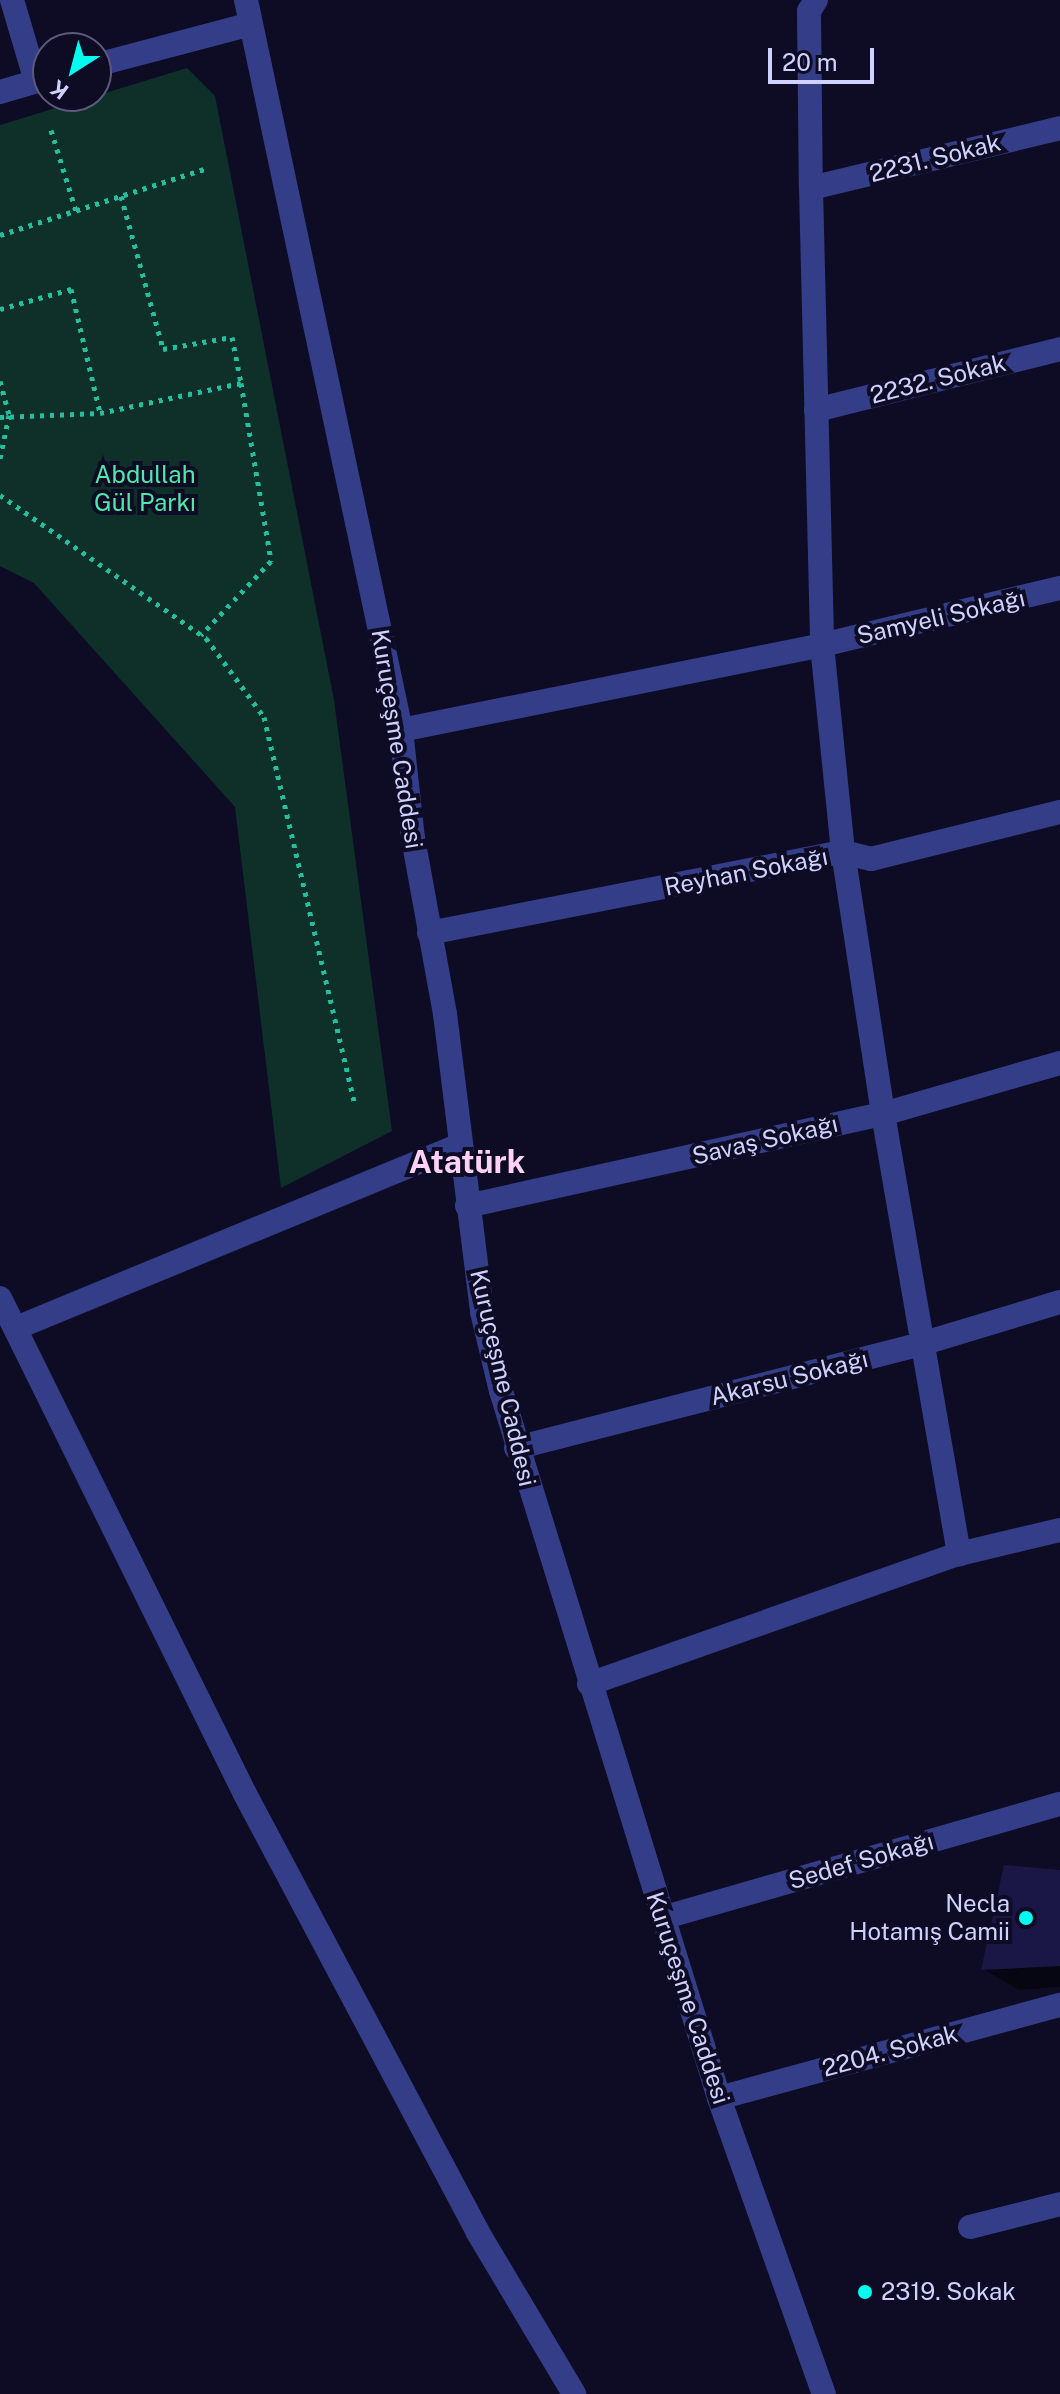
<!DOCTYPE html>
<html>
<head>
<meta charset="utf-8">
<style>
	body { margin:0 }
	#map { position:relative; width:1060px; height:2394px; overflow:hidden; background:#0d0c24; font-family:"Public Sans",sans-serif }
	div>[style] { position:absolute }
	.green>* { inset:0; background:#0f2f29 }
	.shadow>* { inset:0; background:#0007 }
	.building>* { inset:0; background:#1a1747 }
	.path>* { height:5px; margin-top:-2.5px; transform-origin:0; background:repeating-linear-gradient(90deg,#25be9e 0 4px,transparent 0 10px) }
	.minor>* { height:24px; margin:-12px; padding:0 12px; transform-origin:12px; border-radius:12px; background:#343d87 }
	.dots>* { width:22px; height:22px; translate:-50% -50%; box-sizing:border-box; border:4px solid #0d0c24; border-radius:50% }
	span { translate:-50% -50%; white-space:nowrap; text-align:center; line-height:1.15; -webkit-text-stroke:8px #0d0c24; paint-order:stroke }
	.street-label { font-size:24px; color:#d0d1ff }
	.park-label { font-size:24px; color:#52e8ad }
	.poi-label { font-size:24px; color:#d0d1ff }
	.right { translate:-100% -50%; text-align:right }
	.left { translate:0 -50%; text-align:left }
	.district-label { font-size:32px; color:#ffd2f5; font-weight:700 }
	.north { position:absolute; left:32px; top:32px; width:80px; height:80px; box-sizing:border-box; background:#0d0c24; border:2px solid #5b5b7c; border-radius:50%; rotate:216deg; font-size:22px; font-weight:700; line-height:32px; text-align:center; color:#d0d1ff }
	.north::after { content:''; display:block; margin:auto; width:28px; height:36px; background:#00fbef; clip-path:polygon(50% 0,100% 100%,50% 72%,0 100%) }
	.scale { position:absolute; left:768px; top:48px; width:106px; height:36px; box-sizing:border-box; border:4px solid #d0d1ff; border-top:0; padding-left:10px; font-size:24px; line-height:28px; white-space:nowrap; color:#d0d1ff; -webkit-text-stroke:6px #0d0c24; paint-order:stroke }
</style>
</head>
<body>
<div id="map">
	<div class="green">
		<i style="clip-path:polygon(187px 68px,215px 96px,334px 700px,392px 1131px,281px 1188px,235px 807px,34px 583px,0 566px,0 125px)"></i>
	</div>
	<div class="shadow">
		<i style="clip-path:polygon(1060px 1872px,1060px 1987px,1019px 1990px,983px 1969px)"></i>
	</div>
	<div class="building">
		<i style="clip-path:polygon(1004px 1865px,1060px 1870px,1060px 1966px,981px 1970px)"></i>
	</div>
	<div class="path">
		<i style="left:51px;top:130px;width:85px;rotate:72.8deg"></i>
		<i style="left:121px;top:196px;width:159px;rotate:74.6deg"></i>
		<i style="left:163px;top:349px;width:70px;rotate:-9.9deg"></i>
		<i style="left:232px;top:337px;width:47px;rotate:78.9deg"></i>
		<i style="left:241px;top:383px;width:181px;rotate:80.4deg"></i>
		<i style="left:271px;top:561px;width:102px;rotate:133.4deg"></i>
		<i style="left:0;top:235px;width:218px;rotate:-17.9deg"></i>
		<i style="left:0;top:309px;width:74px;rotate:-15.7deg"></i>
		<i style="left:71px;top:289px;width:127px;rotate:76.8deg"></i>
		<i style="left:0;top:381px;width:35px;rotate:75deg"></i>
		<i style="left:9px;top:415px;width:45px;rotate:101.6deg"></i>
		<i style="left:0;top:417px;width:100px;rotate:-2.3deg"></i>
		<i style="left:100px;top:413px;width:144px;rotate:-12deg"></i>
		<i style="left:0;top:495px;width:251px;rotate:34.8deg"></i>
		<i style="left:206px;top:638px;width:98px;rotate:53.7deg"></i>
		<i style="left:264px;top:717px;width:399px;rotate:76.8deg"></i>
	</div>
	<div class="minor">
		<i style="left:12px;top:0;width:84px;rotate:73.5deg"></i>
		<i style="left:246px;top:0;width:746px;rotate:78.01deg"></i>
		<i style="left:401px;top:730px;width:109px;rotate:83.7deg"></i>
		<i style="left:413px;top:838px;width:179px;rotate:79.7deg"></i>
		<i style="left:445px;top:1014px;width:300px;rotate:82.9deg"></i>
		<i style="left:482px;top:1312px;width:81px;rotate:76.5deg"></i>
		<i style="left:501px;top:1391px;width:740px;rotate:72.86deg"></i>
		<i style="left:719px;top:2098px;width:314px;rotate:70.5deg"></i>
		<i style="left:816px;top:0;width:13px;rotate:122deg"></i>
		<i style="left:809px;top:11px;width:177px;rotate:89.4deg"></i>
		<i style="left:811px;top:188px;width:457px;rotate:88.6deg"></i>
		<i style="left:822px;top:645px;width:208px;rotate:84.2deg"></i>
		<i style="left:843px;top:852px;width:265px;rotate:81.3deg"></i>
		<i style="left:883px;top:1114px;width:447px;rotate:80.2deg"></i>
		<i style="left:96px;top:65px;width:160px;rotate:-14.8deg"></i>
		<i style="left:0;top:92px;width:50px;rotate:-16.3deg"></i>
		<i style="left:811px;top:188px;width:256px;rotate:-13.5deg"></i>
		<i style="left:816px;top:410px;width:252px;rotate:-14deg"></i>
		<i style="left:401px;top:730px;width:429px;rotate:-11.4deg"></i>
		<i style="left:822px;top:645px;width:245px;rotate:-13.5deg"></i>
		<i style="left:429px;top:933px;width:422px;rotate:-11.1deg"></i>
		<i style="left:843px;top:852px;width:29px;rotate:14deg"></i>
		<i style="left:871px;top:859px;width:195px;rotate:-14deg"></i>
		<i style="left:467px;top:1206px;width:426px;rotate:-12.5deg"></i>
		<i style="left:883px;top:1114px;width:184px;rotate:-16.1deg"></i>
		<i style="left:0;top:1298px;width:553px;rotate:63.71deg"></i>
		<i style="left:245px;top:1794px;width:495px;rotate:62deg"></i>
		<i style="left:477px;top:2231px;width:190px;rotate:59.2deg"></i>
		<i style="left:16px;top:1328px;width:478px;rotate:-22.4deg"></i>
		<i style="left:516px;top:1448px;width:418px;rotate:-14.4deg"></i>
		<i style="left:921px;top:1344px;width:145px;rotate:-16.8deg"></i>
		<i style="left:589px;top:1684px;width:392px;rotate:-19.4deg"></i>
		<i style="left:959px;top:1554px;width:104px;rotate:-13.4deg"></i>
		<i style="left:662px;top:1918px;width:414px;rotate:-16deg"></i>
		<i style="left:719px;top:2098px;width:353px;rotate:-15.3deg"></i>
		<i style="left:970px;top:2227px;width:93px;rotate:-14.3deg"></i>
	</div>
	<div class="dots">
		<i style="left:1026px;top:1918px;background:#00fbef"></i>
		<i style="left:865px;top:2292px;background:#00fbef"></i>
	</div>
	<div class="street-label">
		<span style="left:935px;top:158px;rotate:-14deg">2231. Sokak</span>
		<span style="left:938px;top:379px;rotate:-14deg">2232. Sokak</span>
		<span style="left:941px;top:617px;rotate:-13deg">Samyeli Sokağı</span>
		<span style="left:397px;top:739px;rotate:81deg">Kuruçeşme Caddesi</span>
		<span style="left:746px;top:872px;rotate:-11deg">Reyhan Sokağı</span>
		<span style="left:765px;top:1140px;rotate:-13deg">Savaş Sokağı</span>
		<span style="left:503px;top:1378px;rotate:77deg">Kuruçeşme Caddesi</span>
		<span style="left:789px;top:1378px;rotate:-14deg">Akarsu Sokağı</span>
		<span style="left:861px;top:1861px;rotate:-16deg">Sedef Sokağı</span>
		<span style="left:688px;top:1998px;rotate:72deg">Kuruçeşme Caddesi</span>
		<span style="left:890px;top:2051px;rotate:-15deg">2204. Sokak</span>
	</div>
	<div class="park-label">
		<span style="left:145px;top:489px">Abdullah<br>Gül Parkı</span>
	</div>
	<div class="poi-label">
		<span class="right" style="left:1010px;top:1918px">Necla<br>Hotamış Camii</span>
		<span class="left" style="left:881px;top:2292px">2319. Sokak</span>
	</div>
	<div class="district-label">
		<span style="left:467px;top:1162px">Atatürk</span>
	</div>
	<div class="north">K</div>
	<div class="scale">20 m</div>
</div>
</body>
</html>
